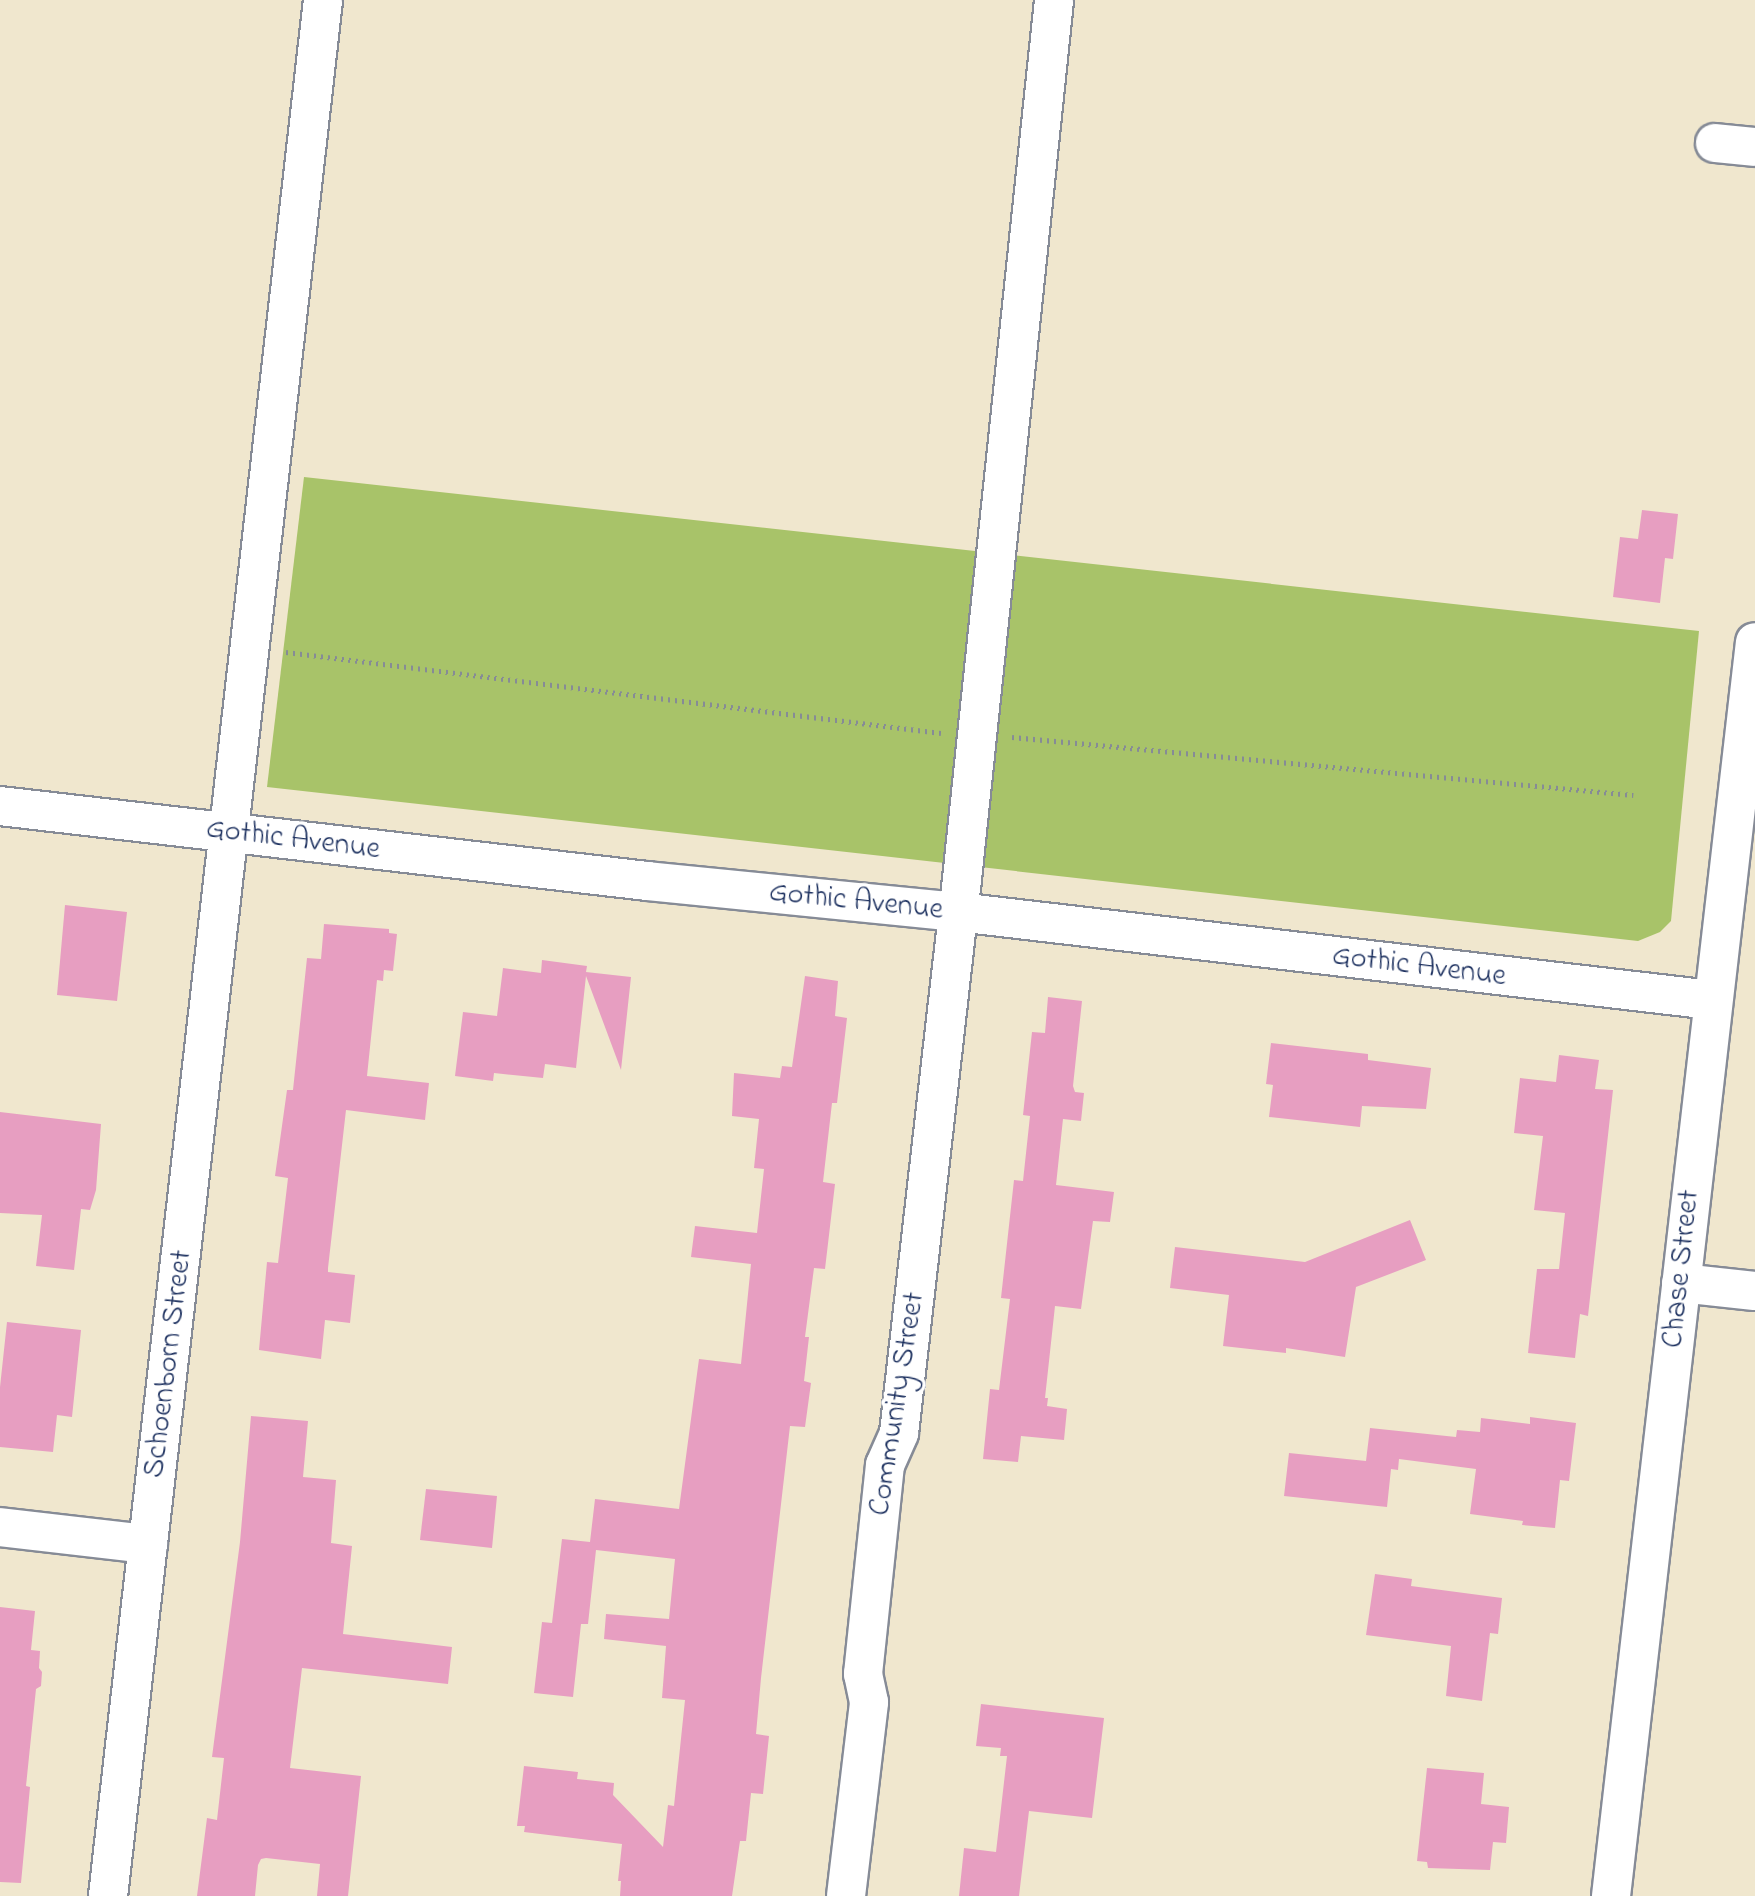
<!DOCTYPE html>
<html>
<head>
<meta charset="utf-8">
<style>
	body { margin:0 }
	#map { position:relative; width:1755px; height:1896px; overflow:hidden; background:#f0e7ce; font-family:"Indie Flower",sans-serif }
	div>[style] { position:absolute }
	.green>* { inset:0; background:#a8c369 }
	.building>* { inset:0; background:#e79ec1 }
	.path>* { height:4.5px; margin-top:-2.25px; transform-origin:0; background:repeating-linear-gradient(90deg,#868b96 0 2px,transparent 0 7px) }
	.roads { filter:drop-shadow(2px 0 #868b96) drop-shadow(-2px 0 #868b96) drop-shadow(0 2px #868b96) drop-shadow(0 -2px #868b96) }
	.minor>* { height:38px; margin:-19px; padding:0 19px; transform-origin:19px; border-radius:19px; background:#fff }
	span { translate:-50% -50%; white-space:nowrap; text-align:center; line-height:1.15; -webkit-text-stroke:7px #fff; paint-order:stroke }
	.street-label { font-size:30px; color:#1b2f5e }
</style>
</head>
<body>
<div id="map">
	<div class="green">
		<i style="clip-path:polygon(304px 477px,1699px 631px,1671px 921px,1660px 932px,1638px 941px,267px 787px)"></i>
	</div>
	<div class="building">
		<i style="clip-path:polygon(1642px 510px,1678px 514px,1673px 559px,1665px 558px,1660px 603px,1613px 597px,1620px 537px,1638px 539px)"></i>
		<i style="clip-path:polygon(65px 905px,127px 912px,117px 1001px,57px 995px)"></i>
		<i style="clip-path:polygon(324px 924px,389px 929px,389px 933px,397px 934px,393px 971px,384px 970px,383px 981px,377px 980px,367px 1076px,429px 1083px,425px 1120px,346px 1110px,328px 1268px,328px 1272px,355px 1275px,350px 1323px,325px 1320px,321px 1359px,259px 1350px,267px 1262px,278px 1263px,288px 1178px,275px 1176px,287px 1090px,293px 1090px,307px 958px,321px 959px)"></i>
		<i style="clip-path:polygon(542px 960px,587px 966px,586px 972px,631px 977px,621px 1070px,586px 976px,576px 1068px,545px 1064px,543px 1078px,494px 1073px,493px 1081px,455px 1076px,463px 1012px,497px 1016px,503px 968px,541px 973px)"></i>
		<i style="clip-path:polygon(805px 976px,838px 981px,835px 1016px,847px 1018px,837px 1103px,832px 1103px,823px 1182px,835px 1184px,825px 1269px,814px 1268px,805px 1337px,809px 1337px,804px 1381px,811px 1383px,805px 1427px,790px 1426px,761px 1678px,756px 1734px,769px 1736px,763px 1794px,751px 1793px,746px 1841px,740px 1841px,732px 1896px,620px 1896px,621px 1881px,618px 1881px,622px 1844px,524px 1832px,525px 1826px,517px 1826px,524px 1766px,578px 1772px,577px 1779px,614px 1783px,613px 1795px,663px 1847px,668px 1805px,674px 1806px,685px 1700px,662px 1698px,666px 1646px,604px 1639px,606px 1614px,669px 1619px,675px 1559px,596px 1550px,588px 1624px,581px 1624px,573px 1697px,534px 1693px,542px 1622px,552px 1623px,562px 1539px,590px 1542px,595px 1499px,679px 1509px,699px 1359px,741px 1364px,751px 1264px,691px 1257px,695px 1226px,757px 1233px,764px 1169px,754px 1168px,759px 1119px,732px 1116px,734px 1073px,780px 1078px,782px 1066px,792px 1067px)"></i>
		<i style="clip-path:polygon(1048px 997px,1082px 1001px,1073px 1086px,1075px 1092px,1084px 1093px,1081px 1121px,1063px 1119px,1056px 1185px,1114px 1192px,1110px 1222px,1093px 1221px,1081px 1309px,1055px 1306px,1045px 1398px,1048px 1398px,1047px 1406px,1067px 1409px,1064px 1440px,1021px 1436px,1018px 1462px,983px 1459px,990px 1389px,999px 1390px,1010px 1299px,1001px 1298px,1014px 1180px,1023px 1181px,1030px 1116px,1023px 1115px,1032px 1032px,1045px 1033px)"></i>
		<i style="clip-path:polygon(1271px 1043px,1368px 1054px,1368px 1060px,1431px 1068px,1426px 1109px,1362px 1106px,1360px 1127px,1269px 1117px,1273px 1085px,1266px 1084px)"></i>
		<i style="clip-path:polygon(1559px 1055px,1599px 1060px,1595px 1089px,1613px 1090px,1588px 1316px,1580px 1314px,1575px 1358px,1528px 1353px,1537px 1269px,1559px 1269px,1565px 1213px,1534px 1210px,1543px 1136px,1514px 1133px,1520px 1078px,1556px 1082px)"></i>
		<i style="clip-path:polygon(0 1112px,101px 1124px,96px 1190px,90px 1210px,81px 1209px,74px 1270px,36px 1266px,42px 1215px,0 1213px)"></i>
		<i style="clip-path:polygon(1410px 1220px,1426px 1260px,1356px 1287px,1345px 1357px,1286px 1348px,1286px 1353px,1223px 1346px,1229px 1295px,1170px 1288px,1175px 1247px,1305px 1262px)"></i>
		<i style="clip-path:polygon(7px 1322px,81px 1330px,72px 1417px,57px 1415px,53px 1452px,0 1447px,0 1387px)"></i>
		<i style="clip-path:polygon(251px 1416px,308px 1421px,303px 1477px,336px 1480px,331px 1543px,352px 1546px,343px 1634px,452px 1647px,448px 1684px,302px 1668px,290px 1768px,361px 1776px,348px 1896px,317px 1896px,320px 1864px,266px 1858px,261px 1859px,258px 1865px,255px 1896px,197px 1896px,207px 1818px,217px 1820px,224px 1758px,212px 1757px,240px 1542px)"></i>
		<i style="clip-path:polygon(1530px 1417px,1576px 1423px,1569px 1481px,1560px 1480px,1555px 1528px,1522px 1525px,1523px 1521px,1470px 1514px,1476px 1469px,1399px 1459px,1398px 1470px,1391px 1469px,1387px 1507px,1284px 1496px,1289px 1453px,1366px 1461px,1370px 1428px,1456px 1437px,1457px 1430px,1480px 1432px,1481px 1418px,1530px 1424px)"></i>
		<i style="clip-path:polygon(426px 1489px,497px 1496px,492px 1548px,420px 1540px)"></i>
		<i style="clip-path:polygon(1375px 1574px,1412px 1579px,1411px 1586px,1502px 1598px,1498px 1634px,1490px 1633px,1482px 1701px,1446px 1696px,1451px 1646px,1366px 1635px)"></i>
		<i style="clip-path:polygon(0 1607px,35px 1611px,31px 1650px,40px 1651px,39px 1668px,42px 1672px,41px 1686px,36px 1689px,26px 1786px,30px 1787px,21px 1883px,0 1882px)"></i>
		<i style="clip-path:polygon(981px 1704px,1104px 1718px,1092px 1818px,1029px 1811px,1019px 1896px,959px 1896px,964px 1848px,996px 1852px,1007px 1756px,1000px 1756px,1001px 1748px,976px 1746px)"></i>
		<i style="clip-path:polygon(1427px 1768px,1484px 1773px,1481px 1804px,1509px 1807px,1506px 1843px,1493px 1842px,1490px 1870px,1428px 1868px,1427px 1862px,1417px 1861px)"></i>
	</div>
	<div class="path">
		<i style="left:286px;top:652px;width:660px;rotate:7.05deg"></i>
		<i style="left:1012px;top:737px;width:624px;rotate:5.34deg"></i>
	</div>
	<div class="roads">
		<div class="minor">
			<i style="left:1715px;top:143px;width:40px;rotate:5.7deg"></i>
			<i style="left:0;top:806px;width:651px;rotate:6.61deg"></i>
			<i style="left:647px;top:881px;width:313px;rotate:5.7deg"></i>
			<i style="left:958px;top:912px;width:759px;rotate:6.66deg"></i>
			<i style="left:1681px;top:1283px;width:74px;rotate:6.2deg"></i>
			<i style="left:0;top:1527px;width:149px;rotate:6.6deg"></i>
			<i style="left:108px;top:1896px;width:1908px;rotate:-83.53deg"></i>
			<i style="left:846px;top:1896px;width:195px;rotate:-83.2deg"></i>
			<i style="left:869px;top:1702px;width:29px;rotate:-102deg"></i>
			<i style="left:863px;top:1674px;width:210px;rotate:-84deg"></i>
			<i style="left:885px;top:1465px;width:35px;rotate:-66deg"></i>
			<i style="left:899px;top:1433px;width:558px;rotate:-83.51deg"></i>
			<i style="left:962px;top:879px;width:884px;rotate:-84.02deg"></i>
			<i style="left:1611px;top:1896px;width:1262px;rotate:-83.45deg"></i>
		</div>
	</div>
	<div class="street-label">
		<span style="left:293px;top:840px;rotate:7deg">Gothic Avenue</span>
		<span style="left:856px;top:902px;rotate:6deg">Gothic Avenue</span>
		<span style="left:1419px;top:967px;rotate:7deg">Gothic Avenue</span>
		<span style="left:1682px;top:1269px;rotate:-84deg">Chase Street</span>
		<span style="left:169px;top:1364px;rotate:-83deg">Schoenborn Street</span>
		<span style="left:898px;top:1404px;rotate:-81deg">Community Street</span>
	</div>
</div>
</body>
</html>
